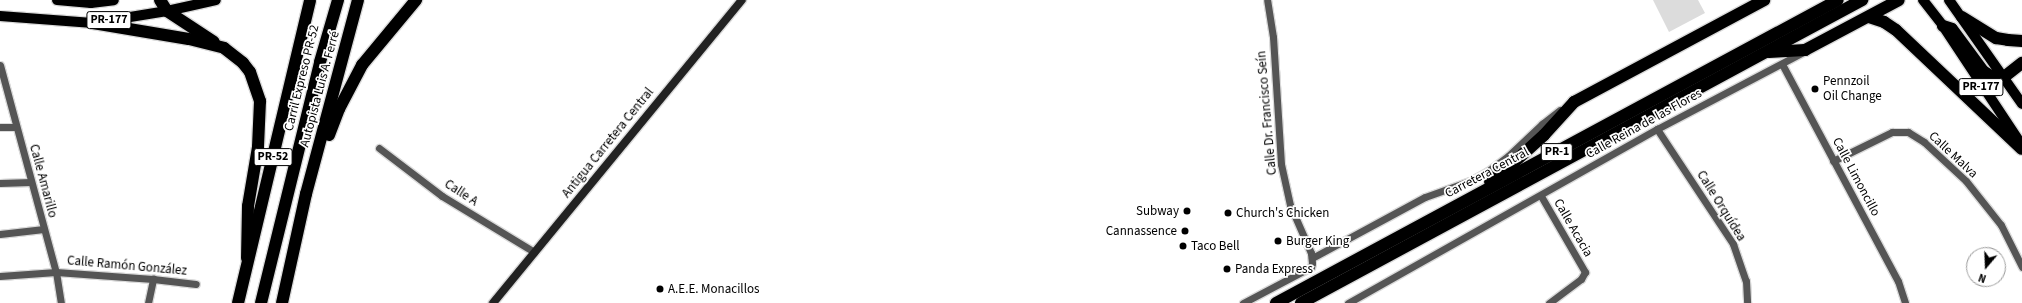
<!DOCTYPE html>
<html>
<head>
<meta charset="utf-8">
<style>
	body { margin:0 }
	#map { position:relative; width:2022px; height:303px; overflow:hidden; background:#fff; font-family:"Source Sans 3",sans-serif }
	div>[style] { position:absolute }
	.green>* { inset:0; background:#dcdcdc }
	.roads { filter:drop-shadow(1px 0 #dbdbdb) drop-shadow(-1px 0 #dbdbdb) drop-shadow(0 1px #dbdbdb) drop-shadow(0 -1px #dbdbdb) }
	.street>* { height:7px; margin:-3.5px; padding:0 3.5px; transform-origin:3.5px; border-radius:3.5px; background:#555 }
	.secondary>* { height:8px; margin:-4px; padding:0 4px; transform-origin:4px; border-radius:4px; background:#222 }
	.primary>* { height:10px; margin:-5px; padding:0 5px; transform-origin:5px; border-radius:5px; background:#000 }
	.highway>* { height:12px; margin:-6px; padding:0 6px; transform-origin:6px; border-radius:6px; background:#000 }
	.dots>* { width:11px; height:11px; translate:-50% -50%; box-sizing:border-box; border:2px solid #fff; border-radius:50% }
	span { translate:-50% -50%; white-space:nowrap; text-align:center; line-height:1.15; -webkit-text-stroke:3.5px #fff; paint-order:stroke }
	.shield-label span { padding:1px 3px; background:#fff; border:1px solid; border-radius:3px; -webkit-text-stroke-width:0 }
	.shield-label { font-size:12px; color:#000; font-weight:700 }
	.street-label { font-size:13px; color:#000 }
	.poi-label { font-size:13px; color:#000 }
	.left { translate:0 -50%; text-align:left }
	.right { translate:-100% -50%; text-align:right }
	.north { position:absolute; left:1966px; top:247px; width:40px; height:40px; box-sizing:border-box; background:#fff; border:1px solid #999; border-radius:50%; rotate:199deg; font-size:11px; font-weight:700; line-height:16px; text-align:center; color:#000 }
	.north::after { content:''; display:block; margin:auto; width:14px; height:18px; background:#000; clip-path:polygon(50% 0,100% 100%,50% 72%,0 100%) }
</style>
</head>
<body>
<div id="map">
	<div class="green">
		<i style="clip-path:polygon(1653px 0,1698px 0,1705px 13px,1669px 32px)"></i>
	</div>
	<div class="roads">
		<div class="street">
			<i style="left:1782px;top:64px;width:246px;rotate:61.9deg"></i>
			<i style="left:1898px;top:281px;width:23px;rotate:72deg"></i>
			<i style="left:0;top:65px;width:214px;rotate:74.9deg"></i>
			<i style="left:56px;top:272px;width:31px;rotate:81deg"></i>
			<i style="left:0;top:127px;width:16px"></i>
			<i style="left:1657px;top:129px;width:138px;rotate:56.5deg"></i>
			<i style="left:1733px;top:244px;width:39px;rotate:71deg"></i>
			<i style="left:1746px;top:281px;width:22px;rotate:87deg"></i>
			<i style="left:379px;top:148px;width:79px;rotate:37.3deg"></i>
			<i style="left:442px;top:196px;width:108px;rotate:31.3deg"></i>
			<i style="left:1833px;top:161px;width:66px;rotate:-26.2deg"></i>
			<i style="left:1892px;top:132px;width:16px"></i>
			<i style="left:1908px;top:132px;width:19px;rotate:32deg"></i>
			<i style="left:1924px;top:142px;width:57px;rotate:42.9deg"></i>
			<i style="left:1966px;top:181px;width:56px;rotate:51.5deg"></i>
			<i style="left:2001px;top:225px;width:47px;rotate:63.4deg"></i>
			<i style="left:0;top:183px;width:31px;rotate:-2deg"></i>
			<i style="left:1541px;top:196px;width:88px;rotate:59.9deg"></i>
			<i style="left:1585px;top:272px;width:8px;rotate:120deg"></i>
			<i style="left:1581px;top:279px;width:40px;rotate:143deg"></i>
			<i style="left:0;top:234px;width:44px;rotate:-6.5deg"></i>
			<i style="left:1312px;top:258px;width:128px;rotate:-28.4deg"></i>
			<i style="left:1425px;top:197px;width:48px;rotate:-19.6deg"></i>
			<i style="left:1470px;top:181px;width:21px;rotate:-29deg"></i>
			<i style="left:1488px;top:171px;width:25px;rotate:-37deg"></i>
			<i style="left:1508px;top:156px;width:47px;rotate:-43.3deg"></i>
			<i style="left:1542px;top:124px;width:23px;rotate:-38deg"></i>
			<i style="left:0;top:276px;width:56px;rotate:-4.1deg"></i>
			<i style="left:56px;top:272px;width:97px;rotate:4.1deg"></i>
			<i style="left:153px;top:279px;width:43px;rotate:6.6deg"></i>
			<i style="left:148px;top:303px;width:25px;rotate:-78deg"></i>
			<i style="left:1243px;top:303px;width:77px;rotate:-27.9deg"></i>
			<i style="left:1311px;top:267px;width:4px;rotate:-76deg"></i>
			<i style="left:1312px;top:263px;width:10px;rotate:-96deg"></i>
			<i style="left:1311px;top:253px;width:52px;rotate:-113.6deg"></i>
			<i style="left:1290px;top:205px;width:42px;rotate:-102.4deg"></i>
			<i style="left:1281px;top:164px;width:127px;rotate:-93.6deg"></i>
			<i style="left:1273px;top:37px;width:37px;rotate:-99deg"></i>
			<i style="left:1348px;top:303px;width:355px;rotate:-29.4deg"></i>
			<i style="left:1657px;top:129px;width:165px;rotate:-27.8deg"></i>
		</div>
		<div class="secondary">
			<i style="left:493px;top:303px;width:392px;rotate:-50.6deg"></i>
		</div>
		<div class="primary">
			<i style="left:57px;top:0;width:34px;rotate:5deg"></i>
			<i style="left:91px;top:3px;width:23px;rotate:-7deg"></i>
			<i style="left:1923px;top:0;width:33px;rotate:52deg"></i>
			<i style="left:1943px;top:26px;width:138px;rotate:56.5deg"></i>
			<i style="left:1949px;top:0;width:127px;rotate:54.9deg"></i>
			<i style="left:0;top:16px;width:93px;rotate:4.3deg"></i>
			<i style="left:93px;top:23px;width:75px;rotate:-9.2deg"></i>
			<i style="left:167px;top:11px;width:50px;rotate:-12.7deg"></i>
		</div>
		<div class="highway">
			<i style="left:160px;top:0;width:13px;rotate:58deg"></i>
			<i style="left:167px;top:11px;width:56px;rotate:33.4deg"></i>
			<i style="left:1869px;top:17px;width:16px;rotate:18deg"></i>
			<i style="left:1884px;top:22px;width:14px;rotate:34deg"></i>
			<i style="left:1896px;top:30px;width:173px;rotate:43.4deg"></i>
			<i style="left:1962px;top:17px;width:40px;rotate:32deg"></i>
			<i style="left:1996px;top:38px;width:12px;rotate:9deg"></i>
			<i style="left:2008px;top:40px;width:14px;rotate:4deg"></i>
			<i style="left:93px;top:23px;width:97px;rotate:9.5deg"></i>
			<i style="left:189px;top:39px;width:36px;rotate:14deg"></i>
			<i style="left:224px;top:48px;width:24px;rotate:38deg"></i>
			<i style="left:243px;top:63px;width:11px;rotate:52deg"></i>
			<i style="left:250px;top:72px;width:31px;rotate:71deg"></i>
			<i style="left:260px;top:101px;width:46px;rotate:92.5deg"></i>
			<i style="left:258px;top:147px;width:60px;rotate:99.6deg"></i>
			<i style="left:248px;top:206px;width:52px;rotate:91.1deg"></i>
			<i style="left:1943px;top:26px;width:9px;rotate:18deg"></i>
			<i style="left:1952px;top:29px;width:52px;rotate:53.6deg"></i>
			<i style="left:1983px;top:71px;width:9px;rotate:32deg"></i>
			<i style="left:1991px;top:76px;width:13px;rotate:4deg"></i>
			<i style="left:2004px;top:77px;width:23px;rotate:-38deg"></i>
			<i style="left:1769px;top:52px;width:36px;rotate:-3deg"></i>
			<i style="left:1805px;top:50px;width:106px;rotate:-28deg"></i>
			<i style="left:329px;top:135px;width:28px;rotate:-69deg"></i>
			<i style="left:339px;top:109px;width:50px;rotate:-62.4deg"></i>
			<i style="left:362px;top:65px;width:85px;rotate:-50.3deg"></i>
			<i style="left:1490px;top:181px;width:26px;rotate:-37deg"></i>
			<i style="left:1511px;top:165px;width:45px;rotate:-42.3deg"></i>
			<i style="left:1544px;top:135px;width:45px;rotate:-47.7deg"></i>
			<i style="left:1574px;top:102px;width:216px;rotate:-28.2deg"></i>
			<i style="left:238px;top:303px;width:311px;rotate:-76.6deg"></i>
			<i style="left:261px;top:303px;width:248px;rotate:-76.2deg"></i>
			<i style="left:320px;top:62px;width:65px;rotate:-73.8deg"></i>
			<i style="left:282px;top:303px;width:112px;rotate:-77.6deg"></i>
			<i style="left:306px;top:194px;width:201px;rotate:-75deg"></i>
			<i style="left:1276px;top:303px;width:638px;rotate:-28.33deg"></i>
			<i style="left:1301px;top:303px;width:638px;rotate:-28.37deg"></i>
		</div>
	</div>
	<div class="dots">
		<i style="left:1815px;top:89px;background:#000"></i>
		<i style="left:1187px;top:211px;background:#000"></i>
		<i style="left:1228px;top:213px;background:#000"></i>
		<i style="left:1185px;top:231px;background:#000"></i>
		<i style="left:1278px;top:241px;background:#000"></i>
		<i style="left:1183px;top:246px;background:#000"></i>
		<i style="left:1227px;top:269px;background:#000"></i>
		<i style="left:660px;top:289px;background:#000"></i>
	</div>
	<div class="shield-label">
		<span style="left:109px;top:20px">PR-177</span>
		<span style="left:1981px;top:87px">PR-177</span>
		<span style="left:1557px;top:152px">PR-1</span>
		<span style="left:273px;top:157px">PR-52</span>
	</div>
	<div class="street-label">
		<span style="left:302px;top:78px;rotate:-76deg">Carril Expreso PR-52</span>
		<span style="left:320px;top:89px;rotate:-75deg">Autopista Luis A. Ferré</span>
		<span style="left:1267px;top:113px;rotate:-95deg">Calle Dr. Francisco Seín</span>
		<span style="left:1644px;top:124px;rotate:-29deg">Calle Reina de las Flores</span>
		<span style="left:608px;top:143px;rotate:-51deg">Antigua Carretera Central</span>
		<span style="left:1953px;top:155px;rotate:43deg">Calle Malva</span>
		<span style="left:1487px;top:173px;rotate:-28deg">Carretera Central</span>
		<span style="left:1856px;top:177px;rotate:62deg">Calle Limoncillo</span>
		<span style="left:43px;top:181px;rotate:75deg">Calle Amarillo</span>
		<span style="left:461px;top:193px;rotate:33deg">Calle A</span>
		<span style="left:1721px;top:206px;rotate:58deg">Calle Orquídea</span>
		<span style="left:1573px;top:228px;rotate:60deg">Calle Acacia</span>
		<span style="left:127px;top:266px;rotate:5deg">Calle Ramón González</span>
	</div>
	<div class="poi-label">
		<span class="left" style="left:1823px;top:89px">Pennzoil<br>Oil Change</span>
		<span class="right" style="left:1179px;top:211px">Subway</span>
		<span class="left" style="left:1236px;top:213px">Church's Chicken</span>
		<span class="right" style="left:1177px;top:231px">Cannassence</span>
		<span class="left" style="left:1286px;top:241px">Burger King</span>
		<span class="left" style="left:1191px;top:246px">Taco Bell</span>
		<span class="left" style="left:1235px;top:269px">Panda Express</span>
		<span class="left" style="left:668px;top:289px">A.E.E. Monacillos</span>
	</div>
	<div class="north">N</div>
</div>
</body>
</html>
